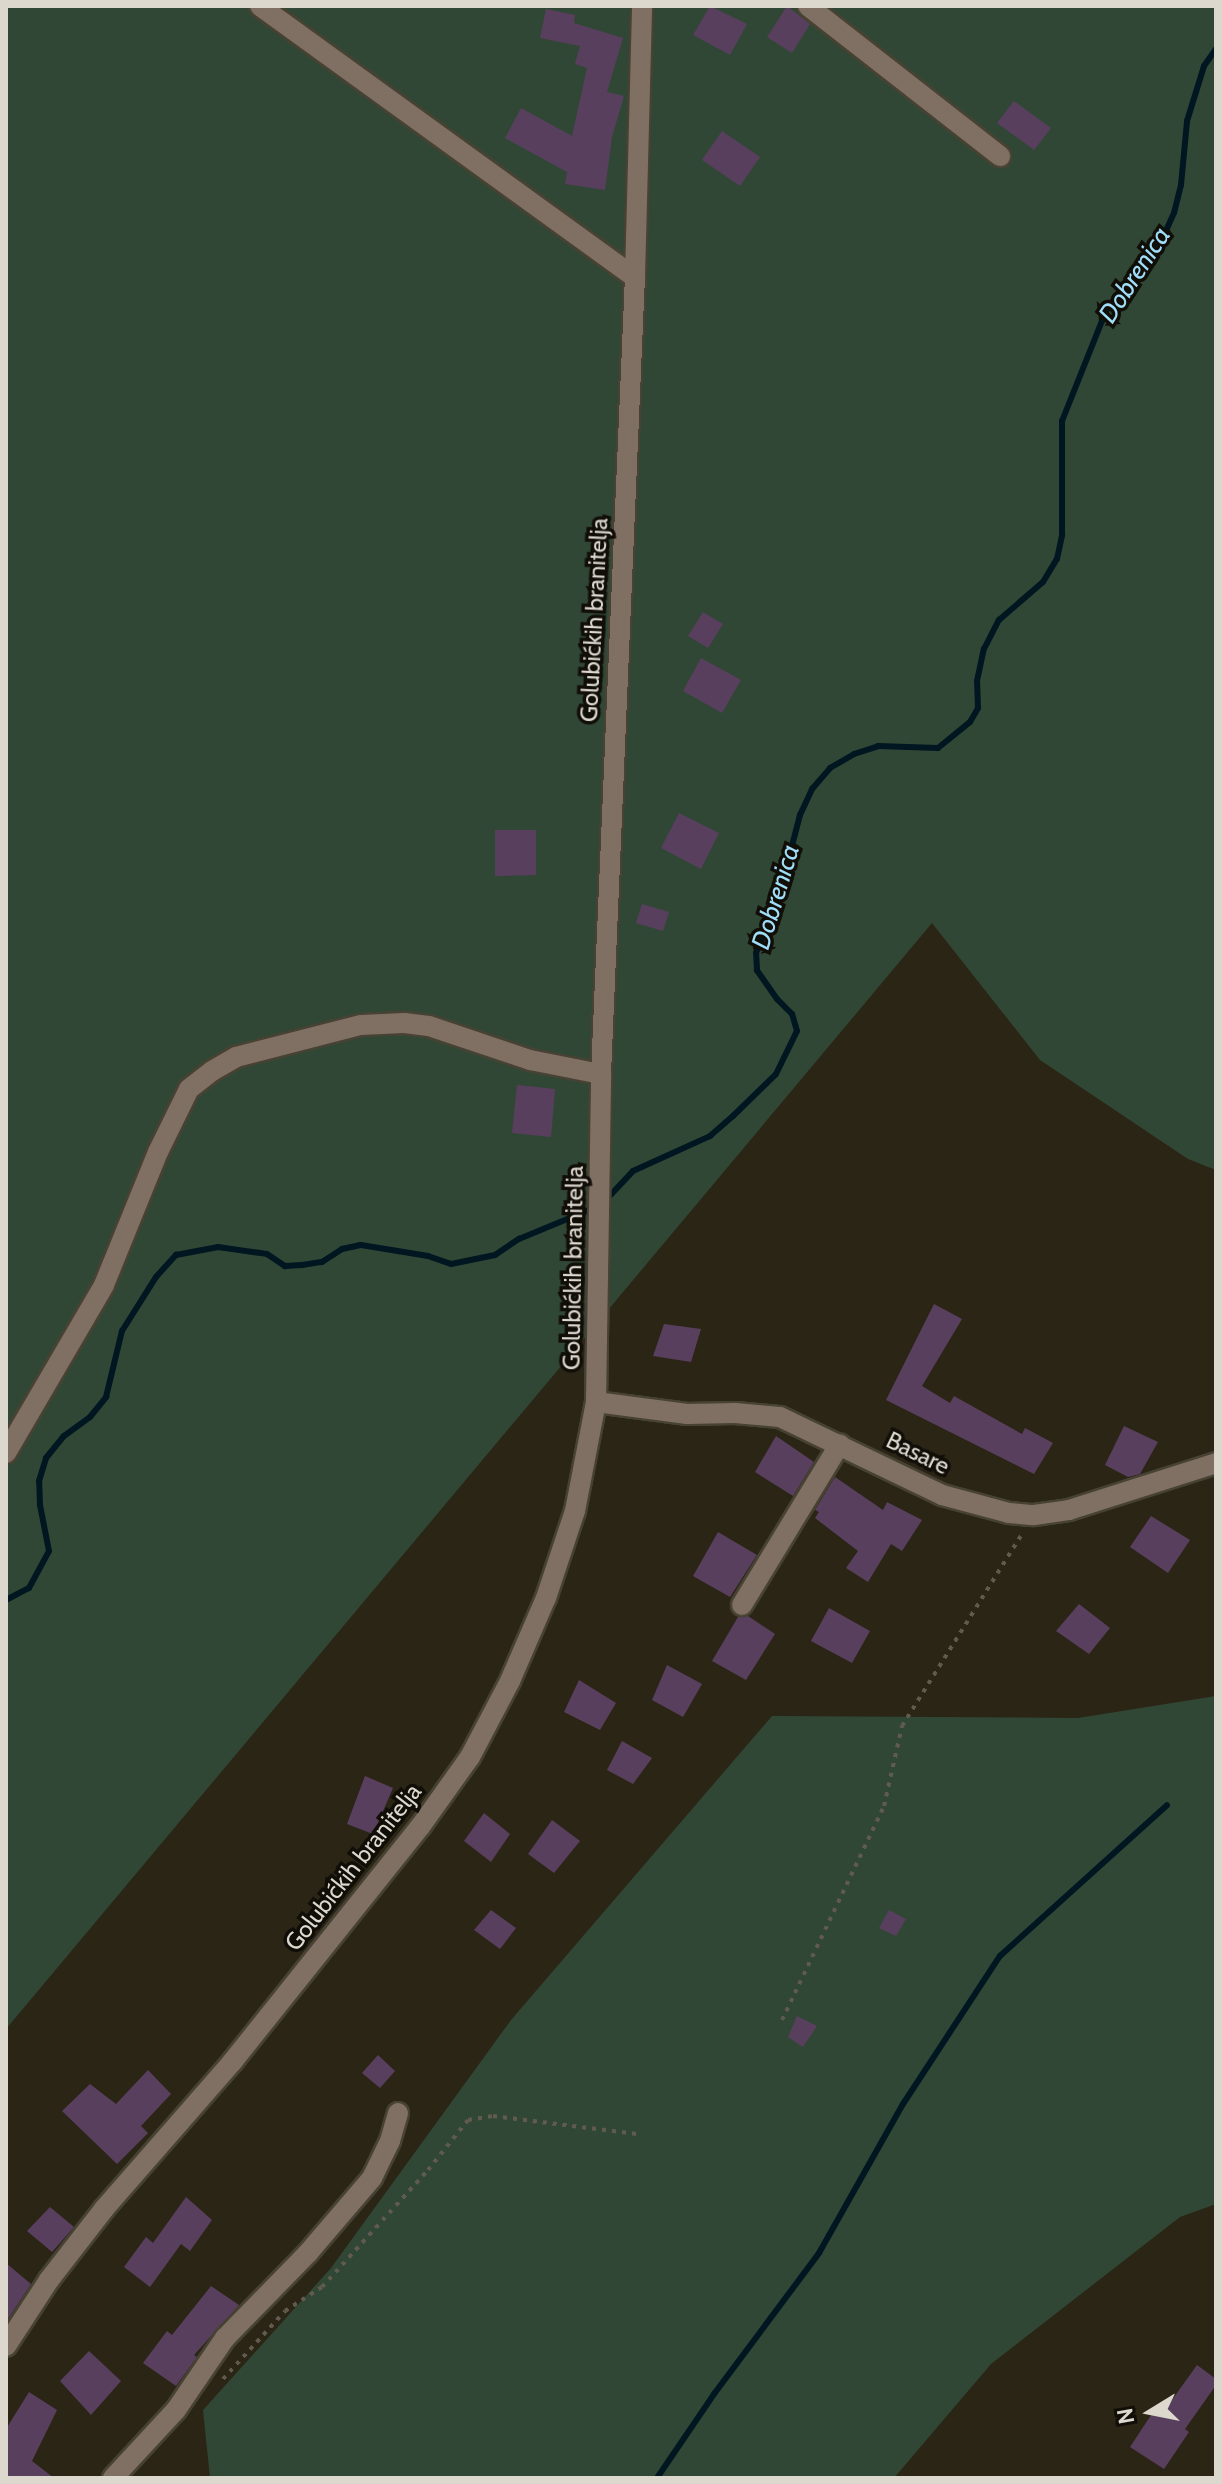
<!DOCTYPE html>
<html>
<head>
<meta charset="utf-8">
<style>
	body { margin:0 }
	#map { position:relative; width:1222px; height:2484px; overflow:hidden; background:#2b2516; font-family:Cabin,sans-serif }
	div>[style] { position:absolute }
	.green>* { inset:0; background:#314735 }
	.stream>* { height:6px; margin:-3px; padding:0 3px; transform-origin:3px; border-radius:3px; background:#001721 }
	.building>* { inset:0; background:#593f5e }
	.path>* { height:4px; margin-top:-2px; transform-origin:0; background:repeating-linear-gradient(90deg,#605b4e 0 4px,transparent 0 10px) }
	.roads { filter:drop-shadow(2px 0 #474233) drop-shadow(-2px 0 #474233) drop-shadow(0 2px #474233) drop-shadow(0 -2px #474233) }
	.minor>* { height:20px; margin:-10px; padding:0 10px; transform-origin:10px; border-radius:10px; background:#7f7063 }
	span { translate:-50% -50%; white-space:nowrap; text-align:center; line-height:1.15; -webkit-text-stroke:7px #110e08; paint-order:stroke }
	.street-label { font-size:24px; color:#dcd8ce }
	.water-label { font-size:26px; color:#a0ddf8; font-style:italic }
	.frame { position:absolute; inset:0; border:8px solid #dcd8ce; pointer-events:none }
	.north { position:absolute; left:1110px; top:2372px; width:80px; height:80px; -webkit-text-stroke:6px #110e08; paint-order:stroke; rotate:260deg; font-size:22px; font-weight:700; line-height:32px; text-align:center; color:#dcd8ce }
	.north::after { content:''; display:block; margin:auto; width:28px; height:36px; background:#dcd8ce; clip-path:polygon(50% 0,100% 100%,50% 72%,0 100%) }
</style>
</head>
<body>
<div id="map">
	<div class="green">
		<i style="clip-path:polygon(6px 6px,1216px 6px,1216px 1170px,1188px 1159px,1040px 1060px,932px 923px,6px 2029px)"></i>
		<i style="clip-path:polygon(1216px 1696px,1216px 2204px,1180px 2217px,991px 2364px,894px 2478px,210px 2478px,203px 2410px,331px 2268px,511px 2020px,772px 1716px,1078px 1718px)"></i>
	</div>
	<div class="stream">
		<i style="left:604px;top:1202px;width:42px;rotate:-46.9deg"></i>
		<i style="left:633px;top:1171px;width:85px;rotate:-24.4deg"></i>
		<i style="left:710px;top:1136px;width:30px;rotate:-41deg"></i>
		<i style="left:733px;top:1116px;width:60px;rotate:-44.3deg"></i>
		<i style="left:776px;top:1074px;width:48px;rotate:-64deg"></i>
		<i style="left:797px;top:1031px;width:18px;rotate:-106deg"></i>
		<i style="left:792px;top:1014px;width:21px;rotate:-135deg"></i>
		<i style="left:777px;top:999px;width:35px;rotate:-125deg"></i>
		<i style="left:757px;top:970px;width:17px;rotate:-93deg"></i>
		<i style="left:756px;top:953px;width:61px;rotate:-68deg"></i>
		<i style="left:779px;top:896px;width:84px;rotate:-75.5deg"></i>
		<i style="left:800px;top:815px;width:29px;rotate:-65deg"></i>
		<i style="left:812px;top:789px;width:28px;rotate:-49deg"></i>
		<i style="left:830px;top:768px;width:28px;rotate:-30deg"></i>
		<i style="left:854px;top:754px;width:25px;rotate:-18deg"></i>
		<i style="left:878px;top:746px;width:60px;rotate:1.9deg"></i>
		<i style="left:938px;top:748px;width:41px;rotate:-39.1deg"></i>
		<i style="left:970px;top:722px;width:16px;rotate:-60deg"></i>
		<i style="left:978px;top:708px;width:27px;rotate:-92deg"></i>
		<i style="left:977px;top:681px;width:33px;rotate:-78deg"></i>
		<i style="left:984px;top:649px;width:33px;rotate:-63deg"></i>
		<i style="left:999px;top:620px;width:58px;rotate:-40.8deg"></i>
		<i style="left:1043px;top:582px;width:27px;rotate:-59deg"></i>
		<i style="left:1057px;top:559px;width:25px;rotate:-78deg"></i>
		<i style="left:1062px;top:535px;width:114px;rotate:-90deg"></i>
		<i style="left:1062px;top:421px;width:118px;rotate:-68.2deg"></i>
		<i style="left:1106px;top:311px;width:72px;rotate:-55.2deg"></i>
		<i style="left:1147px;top:252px;width:26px;rotate:-47deg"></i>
		<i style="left:1165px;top:233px;width:22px;rotate:-66deg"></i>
		<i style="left:1174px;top:213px;width:29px;rotate:-76deg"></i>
		<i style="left:1181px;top:185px;width:64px;rotate:-84.6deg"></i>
		<i style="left:1187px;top:121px;width:58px;rotate:-72.8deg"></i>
		<i style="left:1204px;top:66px;width:21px;rotate:-55deg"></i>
		<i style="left:6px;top:1600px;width:26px;rotate:-28deg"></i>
		<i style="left:29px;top:1588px;width:42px;rotate:-61.6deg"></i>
		<i style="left:49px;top:1551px;width:47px;rotate:-101.1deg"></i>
		<i style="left:40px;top:1505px;width:24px;rotate:-92deg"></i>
		<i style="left:39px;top:1481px;width:24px;rotate:-73deg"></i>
		<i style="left:46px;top:1458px;width:28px;rotate:-51deg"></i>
		<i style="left:64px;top:1436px;width:32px;rotate:-36deg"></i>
		<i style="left:90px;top:1417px;width:26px;rotate:-51deg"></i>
		<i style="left:106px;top:1397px;width:68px;rotate:-76.4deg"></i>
		<i style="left:122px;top:1331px;width:64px;rotate:-57.8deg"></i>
		<i style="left:156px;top:1277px;width:30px;rotate:-48deg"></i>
		<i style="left:176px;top:1255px;width:43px;rotate:-10.8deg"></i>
		<i style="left:218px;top:1247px;width:49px;rotate:8.1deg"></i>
		<i style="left:267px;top:1254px;width:22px;rotate:34deg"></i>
		<i style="left:285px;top:1266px;width:17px;rotate:-3deg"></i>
		<i style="left:302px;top:1265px;width:20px;rotate:-9deg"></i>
		<i style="left:322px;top:1262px;width:24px;rotate:-33deg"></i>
		<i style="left:342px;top:1249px;width:19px;rotate:-12deg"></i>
		<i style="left:361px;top:1245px;width:68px;rotate:9.3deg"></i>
		<i style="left:428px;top:1256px;width:24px;rotate:19deg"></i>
		<i style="left:451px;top:1264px;width:45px;rotate:-11.6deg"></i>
		<i style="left:495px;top:1255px;width:29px;rotate:-34deg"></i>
		<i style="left:519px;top:1239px;width:81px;rotate:-22.5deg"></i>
		<i style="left:657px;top:2478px;width:102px;rotate:-55.8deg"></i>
		<i style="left:714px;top:2394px;width:176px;rotate:-53.3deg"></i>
		<i style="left:819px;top:2253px;width:171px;rotate:-60.6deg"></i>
		<i style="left:903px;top:2104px;width:177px;rotate:-56.8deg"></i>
		<i style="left:1000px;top:1956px;width:225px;rotate:-42.1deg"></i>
	</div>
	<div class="building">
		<i style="clip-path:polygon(710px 6px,747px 24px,730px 55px,693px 35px)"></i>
		<i style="clip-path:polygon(787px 6px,810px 24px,792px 53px,767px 37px)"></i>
		<i style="clip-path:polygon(546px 9px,575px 15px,574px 23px,623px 38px,607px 92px,624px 96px,612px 137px,605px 190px,565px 184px,567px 172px,505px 138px,521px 108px,572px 136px,587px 68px,575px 64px,580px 46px,540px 38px)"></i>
		<i style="clip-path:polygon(1014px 101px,1051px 128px,1034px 150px,997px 123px)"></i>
		<i style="clip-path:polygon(722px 131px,760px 157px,740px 186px,702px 160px)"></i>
		<i style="clip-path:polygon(703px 612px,723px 624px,708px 648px,688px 636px)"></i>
		<i style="clip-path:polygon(701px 658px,741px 680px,722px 713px,683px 691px)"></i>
		<i style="clip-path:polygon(679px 813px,719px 833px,701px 869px,661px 848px)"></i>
		<i style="clip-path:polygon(495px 830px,536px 830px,536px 875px,495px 876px)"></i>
		<i style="clip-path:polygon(642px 904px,669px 912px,663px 931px,636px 923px)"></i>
		<i style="clip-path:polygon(517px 1085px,555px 1089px,551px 1137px,512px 1133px)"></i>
		<i style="clip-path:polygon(934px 1304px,962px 1319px,922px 1386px,950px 1403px,954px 1396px,1022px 1434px,1025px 1428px,1053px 1443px,1034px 1474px,886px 1400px)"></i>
		<i style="clip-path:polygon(664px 1324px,701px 1329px,691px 1362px,653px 1356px)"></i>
		<i style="clip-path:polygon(1124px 1426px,1158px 1442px,1140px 1474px,1128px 1477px,1105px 1465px)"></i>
		<i style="clip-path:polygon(776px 1436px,814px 1462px,793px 1496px,755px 1472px)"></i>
		<i style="clip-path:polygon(835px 1477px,883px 1510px,887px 1502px,922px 1520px,902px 1551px,891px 1544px,868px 1582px,846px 1568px,858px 1551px,815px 1518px,819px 1512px,815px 1510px)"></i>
		<i style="clip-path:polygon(1151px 1516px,1190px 1540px,1168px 1573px,1130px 1547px)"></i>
		<i style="clip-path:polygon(718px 1532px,757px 1555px,730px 1597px,693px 1576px)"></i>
		<i style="clip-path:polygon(1079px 1604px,1110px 1628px,1089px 1654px,1056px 1631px)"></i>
		<i style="clip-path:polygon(829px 1608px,870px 1631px,852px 1663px,811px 1641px)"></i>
		<i style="clip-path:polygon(748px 1616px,775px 1634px,746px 1680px,712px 1661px,738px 1617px)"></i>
		<i style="clip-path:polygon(667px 1665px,702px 1684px,683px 1717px,652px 1700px)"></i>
		<i style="clip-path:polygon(579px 1680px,616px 1703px,600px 1730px,564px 1712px)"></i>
		<i style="clip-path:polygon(622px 1741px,652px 1758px,633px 1784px,607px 1770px)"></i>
		<i style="clip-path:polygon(365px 1776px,393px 1788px,373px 1834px,347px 1824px)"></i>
		<i style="clip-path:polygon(484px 1813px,510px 1834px,491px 1862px,464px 1841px)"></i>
		<i style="clip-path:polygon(552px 1820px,580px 1841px,554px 1873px,528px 1854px)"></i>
		<i style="clip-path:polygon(491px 1910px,516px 1928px,500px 1949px,474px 1930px)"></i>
		<i style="clip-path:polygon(889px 1910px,906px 1919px,896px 1936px,879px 1928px)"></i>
		<i style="clip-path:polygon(797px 2016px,817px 2026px,803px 2047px,788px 2037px)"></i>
		<i style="clip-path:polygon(378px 2055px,395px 2071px,380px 2088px,362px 2073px)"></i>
		<i style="clip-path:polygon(148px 2070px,171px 2094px,141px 2126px,148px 2133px,117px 2164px,62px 2111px,90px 2084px,116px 2104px)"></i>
		<i style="clip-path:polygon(186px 2197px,212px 2220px,190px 2251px,181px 2244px,150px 2287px,124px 2267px,146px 2237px,153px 2243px)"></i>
		<i style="clip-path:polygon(50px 2207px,74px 2227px,52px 2252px,27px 2231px)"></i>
		<i style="clip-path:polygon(6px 2263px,31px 2284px,6px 2322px)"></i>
		<i style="clip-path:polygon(211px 2286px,239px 2305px,194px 2355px,197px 2357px,176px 2386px,143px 2363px,167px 2331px,172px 2335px)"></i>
		<i style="clip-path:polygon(89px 2351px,121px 2381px,91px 2415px,60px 2381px)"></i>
		<i style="clip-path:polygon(1197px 2365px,1216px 2379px,1216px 2385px,1185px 2429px,1189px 2432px,1164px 2469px,1130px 2447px,1155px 2409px,1162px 2414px)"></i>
		<i style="clip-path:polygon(29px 2392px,57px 2410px,32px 2461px,54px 2478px,6px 2478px,6px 2429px)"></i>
	</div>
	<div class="path">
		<i style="left:782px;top:2020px;width:237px;rotate:-64.5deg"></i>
		<i style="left:884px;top:1806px;width:82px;rotate:-77.3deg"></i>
		<i style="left:902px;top:1726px;width:226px;rotate:-58deg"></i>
		<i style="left:223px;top:2379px;width:92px;rotate:-47.6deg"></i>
		<i style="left:285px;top:2311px;width:44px;rotate:-33deg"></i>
		<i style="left:322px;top:2287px;width:158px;rotate:-47.8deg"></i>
		<i style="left:428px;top:2170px;width:64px;rotate:-51.3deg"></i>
		<i style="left:468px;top:2120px;width:25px;rotate:-9deg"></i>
		<i style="left:493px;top:2116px;width:145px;rotate:7.1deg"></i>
	</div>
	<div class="roads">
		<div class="minor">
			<i style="left:260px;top:6px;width:463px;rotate:35.9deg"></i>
			<i style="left:808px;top:6px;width:244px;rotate:38deg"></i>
			<i style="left:596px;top:1402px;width:92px;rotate:7.5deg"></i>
			<i style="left:687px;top:1414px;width:48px;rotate:-1.2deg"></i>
			<i style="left:735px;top:1413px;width:45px;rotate:5.1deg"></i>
			<i style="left:780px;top:1417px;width:180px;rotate:25.7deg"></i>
			<i style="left:942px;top:1495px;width:69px;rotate:15deg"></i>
			<i style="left:1009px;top:1513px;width:25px;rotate:5deg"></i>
			<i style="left:1034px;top:1515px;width:35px;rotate:-8deg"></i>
			<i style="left:1069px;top:1510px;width:154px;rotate:-17.7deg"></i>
			<i style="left:6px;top:1453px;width:194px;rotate:-59.7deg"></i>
			<i style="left:104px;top:1285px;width:144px;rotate:-67.9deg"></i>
			<i style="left:158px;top:1152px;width:70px;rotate:-63.8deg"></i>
			<i style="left:189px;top:1089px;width:29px;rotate:-38deg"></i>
			<i style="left:212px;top:1071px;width:28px;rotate:-30deg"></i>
			<i style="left:236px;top:1057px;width:129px;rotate:-14.4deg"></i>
			<i style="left:361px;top:1025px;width:43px;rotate:-2.7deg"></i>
			<i style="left:404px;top:1023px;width:25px;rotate:7deg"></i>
			<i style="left:429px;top:1026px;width:107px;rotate:18.6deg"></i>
			<i style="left:530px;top:1060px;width:72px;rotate:11.2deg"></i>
			<i style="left:742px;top:1605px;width:188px;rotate:-58.7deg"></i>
			<i style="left:6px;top:2346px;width:79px;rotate:-56.9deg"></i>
			<i style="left:49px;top:2280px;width:90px;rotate:-52.2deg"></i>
			<i style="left:104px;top:2209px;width:196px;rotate:-48.9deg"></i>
			<i style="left:233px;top:2061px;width:300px;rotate:-51.4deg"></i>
			<i style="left:420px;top:1827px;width:86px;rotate:-54.5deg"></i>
			<i style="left:470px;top:1757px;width:86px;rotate:-62.2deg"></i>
			<i style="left:510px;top:1681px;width:90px;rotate:-66.6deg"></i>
			<i style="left:546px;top:1598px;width:92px;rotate:-71.6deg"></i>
			<i style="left:575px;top:1511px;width:111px;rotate:-79.1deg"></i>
			<i style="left:596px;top:1402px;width:328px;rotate:-89.1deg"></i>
			<i style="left:601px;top:1074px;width:798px;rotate:-87.56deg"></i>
			<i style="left:635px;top:277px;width:271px;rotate:-88.5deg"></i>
			<i style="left:113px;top:2478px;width:93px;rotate:-47.2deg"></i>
			<i style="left:176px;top:2410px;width:87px;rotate:-55.8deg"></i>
			<i style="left:225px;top:2338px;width:119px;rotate:-45.7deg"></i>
			<i style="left:308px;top:2253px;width:99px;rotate:-49.5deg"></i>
			<i style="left:372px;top:2178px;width:41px;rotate:-64.1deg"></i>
			<i style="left:390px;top:2141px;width:29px;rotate:-74deg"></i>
		</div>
	</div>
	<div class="street-label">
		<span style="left:594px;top:620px;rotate:-87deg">Golubićkih branitelja</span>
		<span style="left:573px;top:1268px;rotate:-89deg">Golubićkih branitelja</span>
		<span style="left:918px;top:1453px;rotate:26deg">Basare</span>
		<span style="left:353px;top:1867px;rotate:-52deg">Golubićkih branitelja</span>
	</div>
	<div class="water-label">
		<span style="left:1135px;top:275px;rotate:-57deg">Dobrenica</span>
		<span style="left:776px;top:897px;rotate:-73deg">Dobrenica</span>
	</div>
	<div class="frame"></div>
	<div class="north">N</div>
</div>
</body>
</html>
